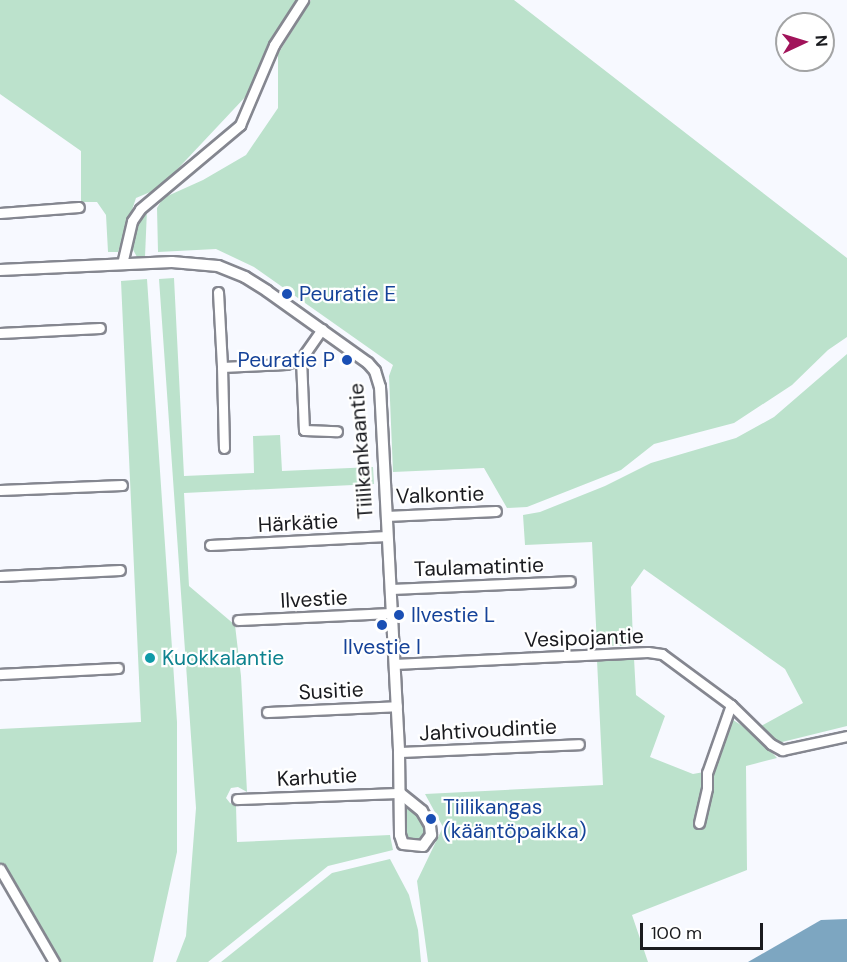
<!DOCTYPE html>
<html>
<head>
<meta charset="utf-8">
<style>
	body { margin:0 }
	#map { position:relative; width:847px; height:962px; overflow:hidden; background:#f7f9ff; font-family:"DM Sans",sans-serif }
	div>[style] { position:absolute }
	.green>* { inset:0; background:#bce2cc }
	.water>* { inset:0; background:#7da6c1 }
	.roads { filter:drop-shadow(2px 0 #858790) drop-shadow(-2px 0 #858790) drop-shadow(0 2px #858790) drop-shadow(0 -2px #858790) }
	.minor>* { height:9px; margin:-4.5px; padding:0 4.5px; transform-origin:4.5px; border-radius:4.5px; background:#fff }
	.tertiary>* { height:10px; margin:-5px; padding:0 5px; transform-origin:5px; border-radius:5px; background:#fff }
	.dots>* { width:16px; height:16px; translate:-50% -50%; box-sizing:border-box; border:3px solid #fff; border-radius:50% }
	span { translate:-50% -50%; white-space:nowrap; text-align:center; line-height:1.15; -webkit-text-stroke:4.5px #fff; paint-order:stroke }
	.transit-label { font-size:21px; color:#164399 }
	.left { translate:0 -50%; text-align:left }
	.right { translate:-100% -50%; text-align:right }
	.street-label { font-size:21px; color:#1a1b1f }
	.culture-label { font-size:21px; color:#0d838f }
	.north { position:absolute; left:775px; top:12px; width:60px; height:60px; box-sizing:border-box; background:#fff; border:2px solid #a3a4a5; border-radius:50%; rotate:86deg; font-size:16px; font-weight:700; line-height:24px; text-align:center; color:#1a1b1f }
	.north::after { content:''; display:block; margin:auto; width:21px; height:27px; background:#a1135a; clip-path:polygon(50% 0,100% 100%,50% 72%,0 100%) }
	.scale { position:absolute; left:640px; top:923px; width:123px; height:27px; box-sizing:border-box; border:3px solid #1a1b1f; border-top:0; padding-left:8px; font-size:18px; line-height:21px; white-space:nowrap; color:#1a1b1f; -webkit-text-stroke:4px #fff; paint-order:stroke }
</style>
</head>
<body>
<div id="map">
	<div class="green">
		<i style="clip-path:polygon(0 0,297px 0,271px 41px,249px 93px,171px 176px,155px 190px,136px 198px,118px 252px,108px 252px,106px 215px,97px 202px,81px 202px,81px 151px,0 94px)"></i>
		<i style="clip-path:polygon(311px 0,514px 0,847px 258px,847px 337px,828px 350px,792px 385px,734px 423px,654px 444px,621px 470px,527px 507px,507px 508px,484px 468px,393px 472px,389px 376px,393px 365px,254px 267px,216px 249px,158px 252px,157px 208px,163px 198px,203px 180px,246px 155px,278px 108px,278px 54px)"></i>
		<i style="clip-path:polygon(147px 209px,145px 257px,137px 257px,131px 246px,135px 221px)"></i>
		<i style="clip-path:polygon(174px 278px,184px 476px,254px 473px,253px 436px,280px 435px,282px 471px,373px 467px,374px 484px,184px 493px,189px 586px,235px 625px,241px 676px,247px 792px,238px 787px,231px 788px,226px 798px,230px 803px,236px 805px,237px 842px,390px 835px,393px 850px,328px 866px,208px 962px,176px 962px,186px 936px,196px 808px,159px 279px)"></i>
		<i style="clip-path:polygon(147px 279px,177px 722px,177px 852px,153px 962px,59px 962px,0 863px,0 729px,141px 722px,121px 281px)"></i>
		<i style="clip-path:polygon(847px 354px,847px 726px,778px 743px,761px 726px,803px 703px,785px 669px,644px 569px,631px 587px,633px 642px,630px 646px,597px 646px,592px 542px,525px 545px,523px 515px,540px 512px,605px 486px,651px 463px,736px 438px,774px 417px)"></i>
		<i style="clip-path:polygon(634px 658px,636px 695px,665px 716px,650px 757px,693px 774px,715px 770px,730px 718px,755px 734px,777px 758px,746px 766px,747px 870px,632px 915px,648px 962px,428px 962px,417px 881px,443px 827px,425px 794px,603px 785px,597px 660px)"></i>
		<i style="clip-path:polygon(404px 801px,415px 808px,427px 831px,425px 840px,411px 843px,407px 837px)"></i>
		<i style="clip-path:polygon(390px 859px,409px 895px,418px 930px,421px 962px,221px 962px,332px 873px)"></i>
	</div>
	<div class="water">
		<i style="clip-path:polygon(847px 919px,847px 962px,748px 962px,821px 920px)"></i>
	</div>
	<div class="roads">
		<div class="minor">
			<i style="left:0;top:213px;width:79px;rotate:-4.3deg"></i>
			<i style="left:122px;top:264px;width:44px;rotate:-76.9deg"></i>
			<i style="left:132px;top:221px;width:14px;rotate:-56deg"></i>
			<i style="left:140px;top:209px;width:131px;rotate:-40deg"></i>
			<i style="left:240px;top:125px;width:87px;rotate:-67deg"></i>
			<i style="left:274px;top:45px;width:54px;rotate:-57.2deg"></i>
			<i style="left:218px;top:292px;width:75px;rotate:86.9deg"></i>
			<i style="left:322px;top:329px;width:37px;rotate:125deg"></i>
			<i style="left:301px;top:359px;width:71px;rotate:87.6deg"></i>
			<i style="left:304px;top:430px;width:33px;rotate:2deg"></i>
			<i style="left:0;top:333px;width:100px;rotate:-2.9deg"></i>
			<i style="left:224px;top:448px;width:81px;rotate:-91.4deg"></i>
			<i style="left:222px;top:367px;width:64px;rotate:-2.7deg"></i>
			<i style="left:286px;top:364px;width:16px;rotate:-18deg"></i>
			<i style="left:0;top:490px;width:122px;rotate:-2.3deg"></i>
			<i style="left:386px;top:516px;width:110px;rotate:-2.6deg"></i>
			<i style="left:210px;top:545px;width:177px;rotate:-2.9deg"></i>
			<i style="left:0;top:576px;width:120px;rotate:-2.9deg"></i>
			<i style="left:390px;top:589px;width:180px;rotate:-2.5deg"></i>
			<i style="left:238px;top:620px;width:154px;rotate:-2.6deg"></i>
			<i style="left:394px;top:664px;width:254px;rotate:-2.7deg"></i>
			<i style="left:648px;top:652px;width:14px;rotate:8deg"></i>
			<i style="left:662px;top:654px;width:86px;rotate:36.5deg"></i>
			<i style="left:731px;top:705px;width:56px;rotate:44.3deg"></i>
			<i style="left:771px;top:744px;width:13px;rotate:29deg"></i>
			<i style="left:782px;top:750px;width:66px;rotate:-12.2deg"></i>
			<i style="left:0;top:674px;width:118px;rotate:-2.9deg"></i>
			<i style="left:267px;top:712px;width:130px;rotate:-2.6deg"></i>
			<i style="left:399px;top:752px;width:180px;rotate:-2.5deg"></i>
			<i style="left:237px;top:799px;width:163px;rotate:-2.1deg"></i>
			<i style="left:699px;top:823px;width:36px;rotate:-77deg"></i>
			<i style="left:707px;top:788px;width:15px;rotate:-90deg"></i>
			<i style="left:707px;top:773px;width:72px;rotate:-70.6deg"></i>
			<i style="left:0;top:869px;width:108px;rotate:59.9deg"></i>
		</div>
		<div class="tertiary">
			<i style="left:0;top:270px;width:172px;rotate:-2.7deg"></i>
			<i style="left:172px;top:262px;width:46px;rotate:5deg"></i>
			<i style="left:218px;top:266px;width:29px;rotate:22deg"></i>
			<i style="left:245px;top:277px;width:26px;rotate:32deg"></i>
			<i style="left:267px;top:291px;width:124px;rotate:35.5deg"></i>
			<i style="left:368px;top:363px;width:11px;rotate:49deg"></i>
			<i style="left:375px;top:371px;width:17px;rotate:73deg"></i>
			<i style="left:380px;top:387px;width:365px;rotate:87deg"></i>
			<i style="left:399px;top:752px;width:83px;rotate:89.3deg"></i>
			<i style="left:400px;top:835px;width:9px;rotate:72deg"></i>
			<i style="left:403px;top:844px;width:20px;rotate:6deg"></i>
			<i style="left:423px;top:846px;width:14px;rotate:-54deg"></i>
			<i style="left:431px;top:835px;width:10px;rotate:-96deg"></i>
			<i style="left:430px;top:825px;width:16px;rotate:-120deg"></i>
			<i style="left:422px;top:811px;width:28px;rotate:-141deg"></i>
		</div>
	</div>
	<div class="dots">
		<i style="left:287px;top:294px;background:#1a4fb4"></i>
		<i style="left:347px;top:360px;background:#1a4fb4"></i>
		<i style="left:399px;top:615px;background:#1a4fb4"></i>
		<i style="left:382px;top:625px;background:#1a4fb4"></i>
		<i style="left:150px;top:658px;background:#0f9aa8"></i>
		<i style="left:431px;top:819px;background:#1a4fb4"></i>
	</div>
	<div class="transit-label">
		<span class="left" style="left:299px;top:294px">Peuratie E</span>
		<span class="right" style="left:335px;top:360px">Peuratie P</span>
		<span class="left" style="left:411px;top:615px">Ilvestie L</span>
		<span style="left:382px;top:647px">Ilvestie I</span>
		<span class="left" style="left:443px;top:819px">Tiilikangas<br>(kääntöpaikka)</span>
	</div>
	<div class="street-label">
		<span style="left:361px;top:451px;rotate:-94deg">Tiilikankaantie</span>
		<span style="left:440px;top:495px;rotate:-2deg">Valkontie</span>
		<span style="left:298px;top:523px;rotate:-3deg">Härkätie</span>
		<span style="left:479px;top:567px;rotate:-2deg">Taulamatintie</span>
		<span style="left:314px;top:599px;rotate:-3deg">Ilvestie</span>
		<span style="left:584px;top:638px;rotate:-2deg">Vesipojantie</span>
		<span style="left:331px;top:691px;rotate:-3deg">Susitie</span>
		<span style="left:488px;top:730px;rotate:-3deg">Jahtivoudintie</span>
		<span style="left:317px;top:777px;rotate:-3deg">Karhutie</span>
	</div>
	<div class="culture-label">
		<span class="left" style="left:162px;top:658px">Kuokkalantie</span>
	</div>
	<div class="north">N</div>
	<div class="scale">100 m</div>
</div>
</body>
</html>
